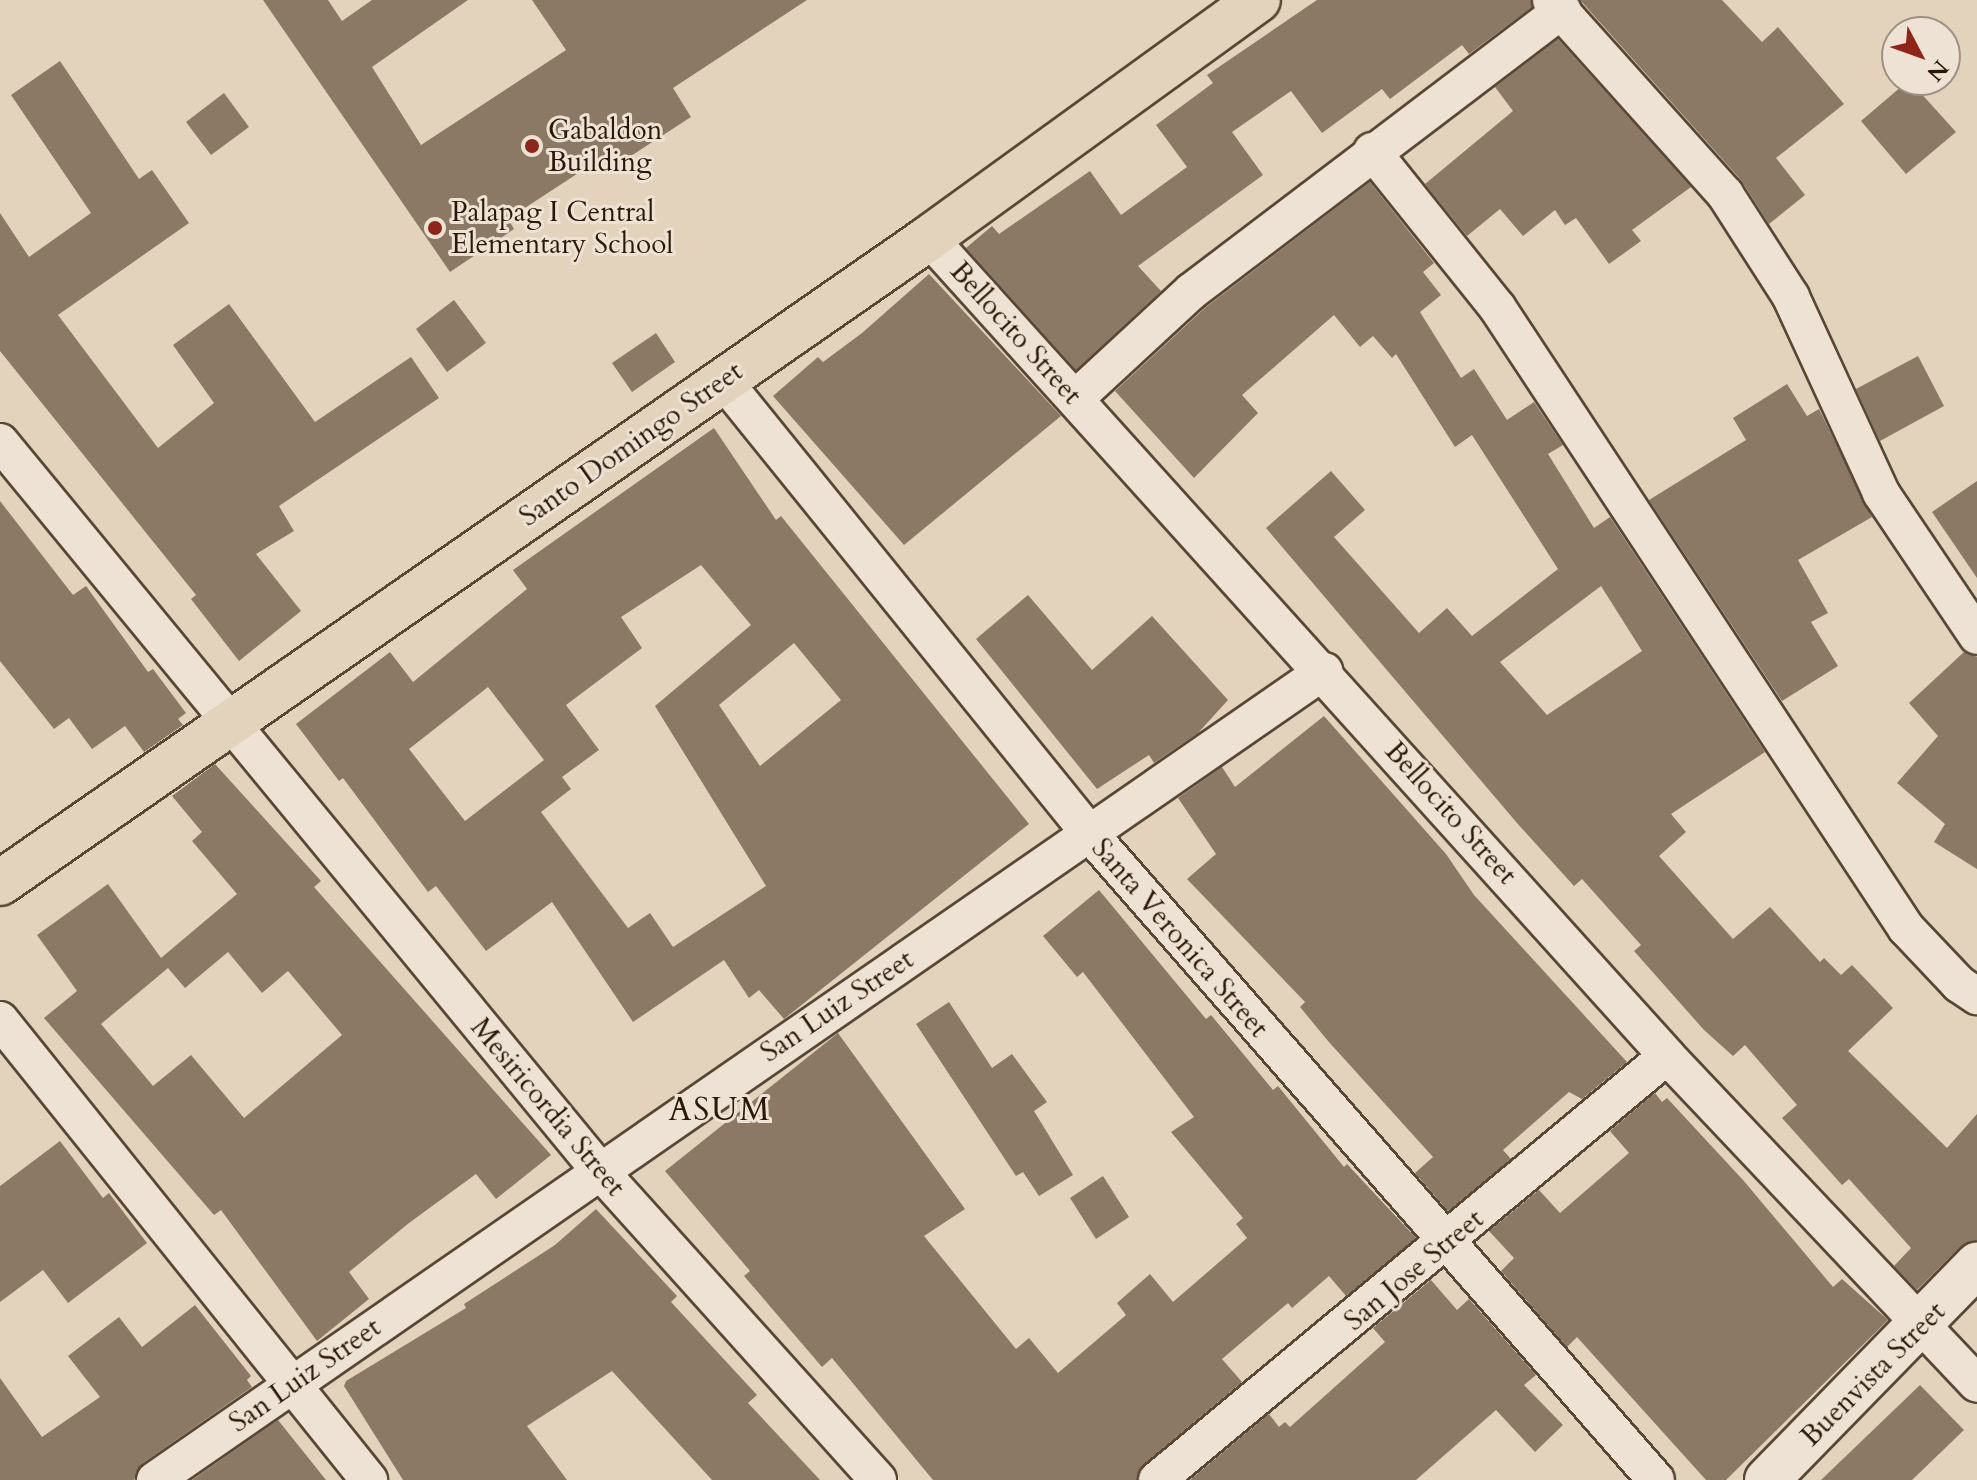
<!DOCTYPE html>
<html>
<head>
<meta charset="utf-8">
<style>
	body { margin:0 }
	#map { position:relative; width:1977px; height:1480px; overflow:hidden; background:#e3d3bc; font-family:Cardo,serif }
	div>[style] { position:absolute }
	.building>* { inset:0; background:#8b7966 }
	.roads { filter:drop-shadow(2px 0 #594736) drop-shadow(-2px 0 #594736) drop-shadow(0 2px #594736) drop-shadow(0 -2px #594736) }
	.street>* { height:36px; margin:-18px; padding:0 18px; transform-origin:18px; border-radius:18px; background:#ede2d3 }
	.secondary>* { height:44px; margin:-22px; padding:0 22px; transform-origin:22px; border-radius:22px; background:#ede2d3 }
	.primary>* { height:44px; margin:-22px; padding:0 22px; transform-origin:22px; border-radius:22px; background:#e3d3bc }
	.dots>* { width:22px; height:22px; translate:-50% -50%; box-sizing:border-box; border:4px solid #ede2d3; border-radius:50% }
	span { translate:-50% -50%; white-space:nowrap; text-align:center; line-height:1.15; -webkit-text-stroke:6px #ede2d3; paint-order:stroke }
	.poi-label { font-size:28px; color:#2b1809 }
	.left { translate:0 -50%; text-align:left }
	.street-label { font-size:28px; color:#2b1809 }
	.quarter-label { font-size:32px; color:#2b1809; letter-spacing:2px }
	.north { position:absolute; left:1881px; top:16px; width:80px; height:80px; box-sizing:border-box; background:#ede2d3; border:2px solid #9f9182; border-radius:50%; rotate:131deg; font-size:22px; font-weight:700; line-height:32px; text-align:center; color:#2b1809 }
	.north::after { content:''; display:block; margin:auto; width:28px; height:36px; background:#8f2418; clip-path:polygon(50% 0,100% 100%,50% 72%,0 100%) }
</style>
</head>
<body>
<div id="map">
	<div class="building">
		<i style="clip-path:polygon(263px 0,328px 0,342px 21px,372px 0,468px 0,372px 67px,421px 145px,566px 50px,532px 0,807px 0,673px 88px,691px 117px,620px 163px,612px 151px,508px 219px,514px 229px,450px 272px)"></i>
		<i style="clip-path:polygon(1317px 0,1531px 0,1532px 7px,1469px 54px,1462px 45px,1390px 99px,1382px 89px,1322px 133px,1291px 91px,1232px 132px,1263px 175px,1138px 266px,1161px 291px,1076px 370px,966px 248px,992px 226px,999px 234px,1090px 171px,1121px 215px,1187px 167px,1156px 125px,1213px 83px,1207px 75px)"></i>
		<i style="clip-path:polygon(1580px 0,1722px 0,1762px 42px,1778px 27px,1844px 104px,1776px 158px,1805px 195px,1769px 224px,1741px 180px)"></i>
		<i style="clip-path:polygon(1558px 39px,1691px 187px,1632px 230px,1641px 241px,1609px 264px,1576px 218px,1565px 225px,1555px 210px,1523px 236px,1500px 209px,1467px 236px,1425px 184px,1513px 111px,1495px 87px)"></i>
		<i style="clip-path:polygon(60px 61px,139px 179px,152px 170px,189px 223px,58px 315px,158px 448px,214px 403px,173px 345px,229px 304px,315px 422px,411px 357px,439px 398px,279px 506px,294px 531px,256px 554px,301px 611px,239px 661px,191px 599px,196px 595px,0 351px,0 213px,29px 257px,91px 213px,11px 95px)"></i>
		<i style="clip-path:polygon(1909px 80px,1956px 132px,1906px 174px,1861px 121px)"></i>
		<i style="clip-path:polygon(224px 93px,249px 127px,211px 155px,186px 122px)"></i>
		<i style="clip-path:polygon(evenodd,1370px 182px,1434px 263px,1423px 272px,1441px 295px,1420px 312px,1461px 378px,1474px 369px,1507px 420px,1534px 402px,1563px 445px,1548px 454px,1594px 528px,1610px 517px,1765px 752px,1671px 814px,1686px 832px,1659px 856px,1733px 939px,1770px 907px,1820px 962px,1824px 958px,1841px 975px,1852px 965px,1893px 1008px,1848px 1051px,1947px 1148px,1977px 1114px,1977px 1240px,1959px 1248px,1917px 1290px,1894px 1266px,1911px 1248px,1849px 1179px,1842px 1185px,1782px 1118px,1797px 1105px,1745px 1045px,1733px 1056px,1704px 1030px,1634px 951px,1641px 945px,1582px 879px,1574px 886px,1517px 823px,1266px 528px,1331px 471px,1365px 510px,1334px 537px,1419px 633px,1447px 608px,1472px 636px,1558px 569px,1472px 435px,1455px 447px,1396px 354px,1392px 358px,1373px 336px,1360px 347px,1334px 315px,1242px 395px,1258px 413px,1194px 478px,1115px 391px,1206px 307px,1370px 182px,1601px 586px,1642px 651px,1547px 715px,1500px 662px,1601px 586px)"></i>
		<i style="clip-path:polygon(929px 274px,1061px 416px,904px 545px,773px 396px,818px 357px,823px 362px,862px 333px)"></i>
		<i style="clip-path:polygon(454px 300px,486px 343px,447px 372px,416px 329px)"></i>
		<i style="clip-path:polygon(656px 333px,675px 362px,632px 392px,612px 363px)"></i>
		<i style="clip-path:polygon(1918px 356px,1944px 406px,1880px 441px,1856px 389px)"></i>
		<i style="clip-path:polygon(1787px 384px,1807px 416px,1819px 409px,1872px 517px,1798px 560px,1828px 613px,1811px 622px,1838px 666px,1782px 701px,1649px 500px,1746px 440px,1733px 418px)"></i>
		<i style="clip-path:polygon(evenodd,714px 428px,776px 520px,781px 516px,1029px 824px,784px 1019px,759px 990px,749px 998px,724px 960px,633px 1022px,552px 902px,486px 951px,436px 886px,428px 892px,343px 778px,339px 781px,296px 724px,390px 652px,413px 682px,527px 589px,513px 570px,714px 428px,701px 565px,751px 625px,655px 706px,766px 886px,673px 947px,650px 913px,628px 928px,541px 812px,571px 789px,562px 777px,599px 750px,566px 705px,642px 648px,621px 617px,701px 565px,714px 428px,794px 643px,841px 700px,760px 766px,719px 705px,794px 643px,714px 428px,488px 687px,544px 760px,465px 821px,409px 749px,488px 687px)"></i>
		<i style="clip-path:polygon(1977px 481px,1977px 578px,1932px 512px)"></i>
		<i style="clip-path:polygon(0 501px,73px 595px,86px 586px,148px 672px,153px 669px,186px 713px,178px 719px,183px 725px,144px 752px,125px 726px,92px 749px,69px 718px,54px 729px,0 661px)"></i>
		<i style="clip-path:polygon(1028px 595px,1092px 670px,1152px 616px,1228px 700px,1198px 733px,1154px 763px,1149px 755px,1097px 789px,976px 639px)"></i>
		<i style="clip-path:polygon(1964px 652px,1977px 657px,1977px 869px,1934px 842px,1945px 824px,1897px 783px,1938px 736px,1909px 703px)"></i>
		<i style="clip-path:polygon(1324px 716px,1446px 854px,1474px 895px,1627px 1062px,1582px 1099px,1569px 1092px,1503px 1150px,1511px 1159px,1448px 1211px,1415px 1173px,1433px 1157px,1328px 1041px,1300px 1007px,1305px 1002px,1187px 879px,1216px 854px,1178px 798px,1222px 767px,1235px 787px)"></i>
		<i style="clip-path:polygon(evenodd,215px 764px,321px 881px,314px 887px,551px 1155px,496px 1199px,476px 1174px,409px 1223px,349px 1272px,369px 1299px,317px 1341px,221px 1210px,214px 1215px,44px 1018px,77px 991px,37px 935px,108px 884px,161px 958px,237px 894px,192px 841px,202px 832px,172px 796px,215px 764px,228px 952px,262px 993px,288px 971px,342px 1035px,244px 1118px,191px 1055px,153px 1086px,101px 1024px,168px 968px,185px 988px,228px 952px)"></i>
		<i style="clip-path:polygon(1099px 890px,1206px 1019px,1211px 1015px,1273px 1090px,1278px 1086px,1344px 1167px,1347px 1164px,1416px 1238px,1346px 1296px,1329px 1276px,1292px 1308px,1288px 1303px,1222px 1359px,1242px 1382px,1144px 1464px,1137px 1480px,933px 1480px,832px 1358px,822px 1367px,744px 1276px,750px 1271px,665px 1171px,838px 1033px,965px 1209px,924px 1236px,1016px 1349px,1029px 1338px,1058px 1373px,1126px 1315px,1117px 1303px,1150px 1274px,1173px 1302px,1247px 1238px,1236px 1224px,1243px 1218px,1171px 1132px,1194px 1117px,1083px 972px,1077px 977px,1043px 936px)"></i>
		<i style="clip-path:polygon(949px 1002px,992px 1068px,1012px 1054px,1047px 1102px,1034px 1111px,1073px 1175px,1039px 1196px,1023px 1172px,1016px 1176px,916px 1024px)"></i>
		<i style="clip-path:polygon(1655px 1093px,1662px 1102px,1667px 1098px,1743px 1180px,1833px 1287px,1842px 1279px,1888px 1320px,1726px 1480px,1706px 1480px,1577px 1337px,1567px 1347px,1501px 1271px,1514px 1258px,1489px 1231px,1539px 1190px,1560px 1213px,1629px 1153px,1610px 1131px)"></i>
		<i style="clip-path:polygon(60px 1141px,103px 1198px,109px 1193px,147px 1243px,68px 1303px,43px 1270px,0 1302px,0 1186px)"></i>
		<i style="clip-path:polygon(1103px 1176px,1129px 1217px,1096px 1239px,1070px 1198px)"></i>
		<i style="clip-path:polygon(596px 1209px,677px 1296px,671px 1302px,757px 1395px,748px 1403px,820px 1480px,712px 1480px,612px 1371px,527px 1426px,567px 1480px,403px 1480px,344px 1386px,346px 1381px,466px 1308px,464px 1304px,555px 1245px)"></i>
		<i style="clip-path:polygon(1431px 1280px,1457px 1310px,1469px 1299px,1536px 1375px,1524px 1385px,1563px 1425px,1535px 1452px,1496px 1410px,1416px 1480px,1190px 1480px,1269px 1414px,1279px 1427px,1285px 1422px,1290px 1427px,1385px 1342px,1373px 1328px)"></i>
		<i style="clip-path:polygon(195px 1305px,251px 1376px,247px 1380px,252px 1387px,143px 1463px,134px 1480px,0 1480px,0 1378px,42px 1437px,100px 1397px,68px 1356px,119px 1317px,142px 1347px)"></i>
		<i style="clip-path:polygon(1920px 1385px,1964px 1430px,1912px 1480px,1821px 1480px)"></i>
		<i style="clip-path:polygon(278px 1420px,326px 1480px,192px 1480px)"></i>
	</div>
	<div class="roads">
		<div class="street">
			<i style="left:1551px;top:0;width:261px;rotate:48.1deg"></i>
			<i style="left:1725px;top:194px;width:122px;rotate:57.3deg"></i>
			<i style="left:1791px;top:297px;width:216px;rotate:65.3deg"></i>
			<i style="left:1881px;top:493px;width:172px;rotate:56.1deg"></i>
			<i style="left:1372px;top:151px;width:200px;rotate:51.3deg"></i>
			<i style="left:1497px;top:307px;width:744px;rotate:56.63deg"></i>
			<i style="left:1906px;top:928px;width:77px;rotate:46.6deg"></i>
			<i style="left:1959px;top:984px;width:22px;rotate:34deg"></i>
			<i style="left:929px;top:238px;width:1102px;rotate:47.94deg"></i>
			<i style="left:1667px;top:1056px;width:451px;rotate:46.6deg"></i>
			<i style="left:723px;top:380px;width:582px;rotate:51.06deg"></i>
			<i style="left:1089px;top:833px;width:860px;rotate:48.77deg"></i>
			<i style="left:1076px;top:398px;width:158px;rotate:-42.7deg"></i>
			<i style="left:1192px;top:291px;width:465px;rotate:-37.2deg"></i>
			<i style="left:0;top:442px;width:943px;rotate:50.55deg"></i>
			<i style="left:599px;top:1170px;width:417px;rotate:48deg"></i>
			<i style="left:0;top:1020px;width:590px;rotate:51.26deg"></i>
			<i style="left:155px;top:1480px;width:1422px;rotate:-34.68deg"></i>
			<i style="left:1157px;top:1480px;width:663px;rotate:-39.74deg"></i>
		</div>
		<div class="secondary">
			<i style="left:1767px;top:1480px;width:301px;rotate:-45.7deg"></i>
		</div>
		<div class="primary">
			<i style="left:0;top:883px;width:1131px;rotate:-34.77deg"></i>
			<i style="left:929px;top:238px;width:406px;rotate:-35.9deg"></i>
		</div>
	</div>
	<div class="dots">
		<i style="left:532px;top:146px;background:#8f2418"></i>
		<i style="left:435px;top:228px;background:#8f2418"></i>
	</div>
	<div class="poi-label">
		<span class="left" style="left:548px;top:146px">Gabaldon<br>Building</span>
		<span class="left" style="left:451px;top:228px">Palapag I Central<br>Elementary School</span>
	</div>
	<div class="street-label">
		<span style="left:1016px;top:333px;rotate:48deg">Bellocito Street</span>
		<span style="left:631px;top:444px;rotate:-35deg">Santo Domingo Street</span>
		<span style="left:1451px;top:813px;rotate:48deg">Bellocito Street</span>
		<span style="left:1180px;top:938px;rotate:49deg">Santa Veronica Street</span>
		<span style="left:837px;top:1006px;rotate:-34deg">San Luiz Street</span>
		<span style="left:548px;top:1107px;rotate:50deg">Mesiricordia Street</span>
		<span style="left:1414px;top:1270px;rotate:-40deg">San Jose Street</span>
		<span style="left:1873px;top:1374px;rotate:-45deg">Buenvista Street</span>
		<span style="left:305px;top:1375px;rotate:-35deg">San Luiz Street</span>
	</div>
	<div class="quarter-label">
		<span style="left:720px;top:1110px">ASUM</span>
	</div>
	<div class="north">N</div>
</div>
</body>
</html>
